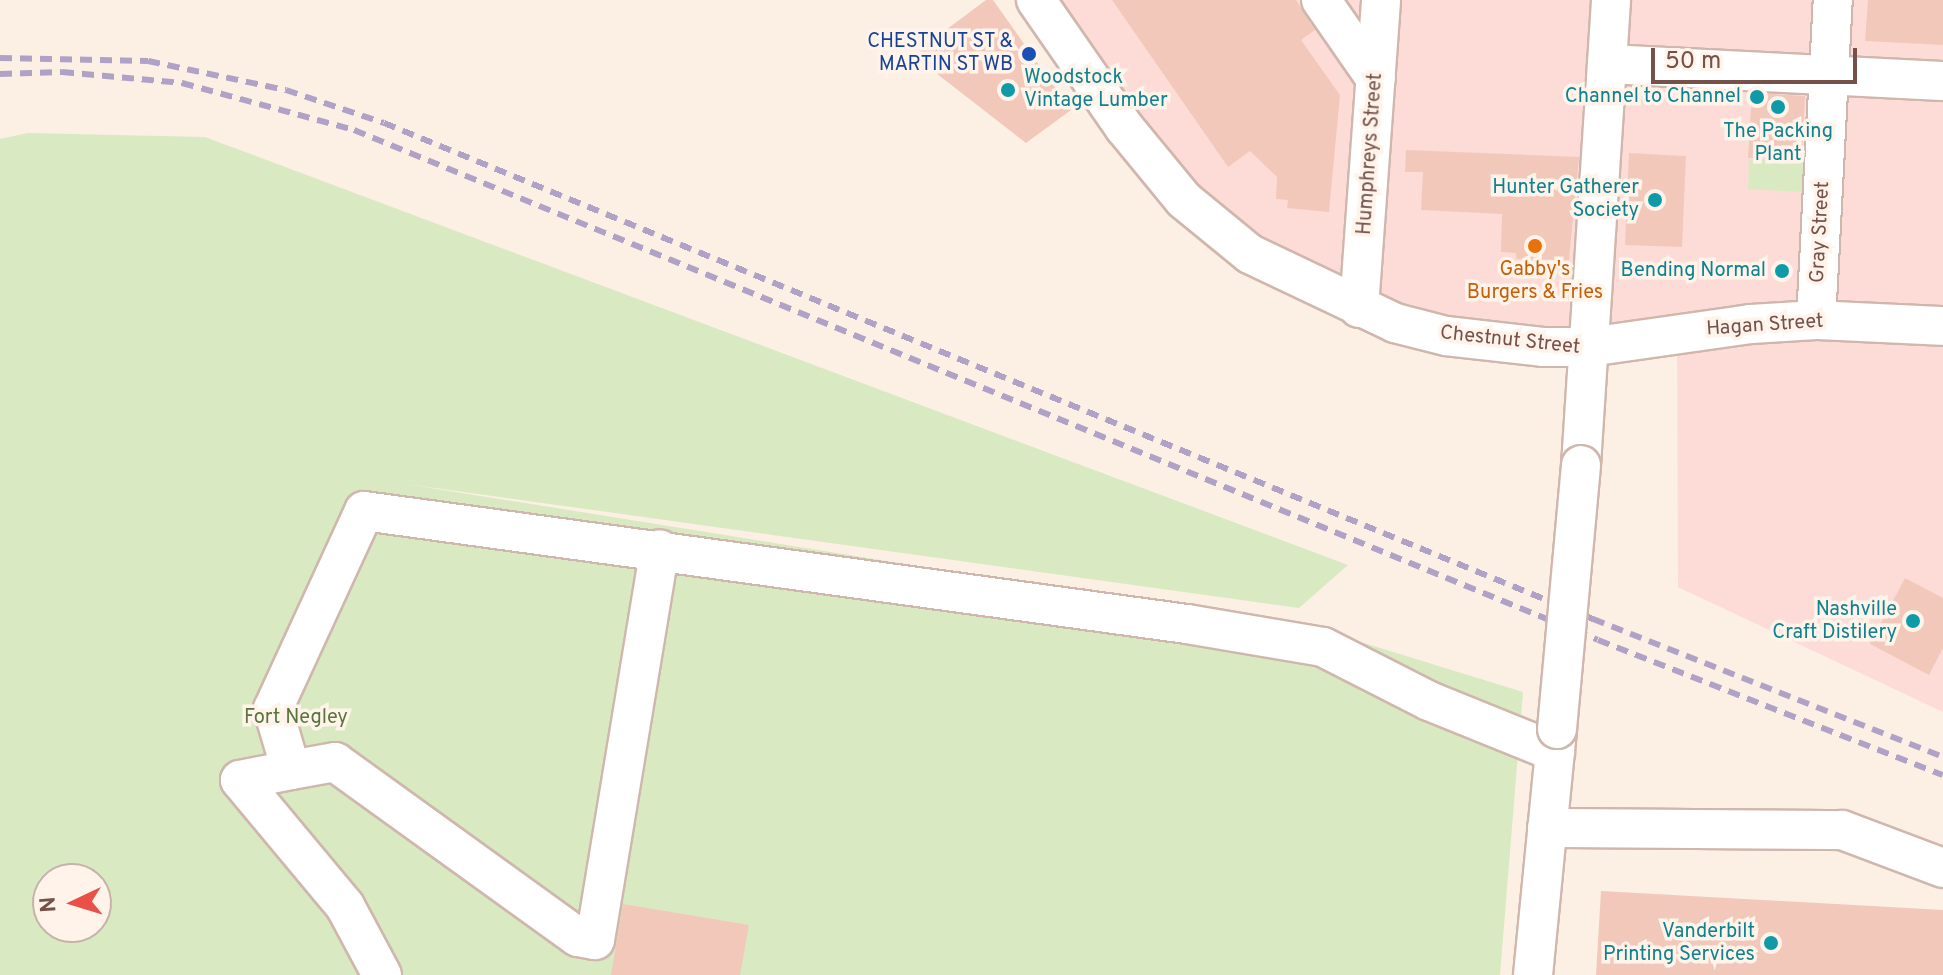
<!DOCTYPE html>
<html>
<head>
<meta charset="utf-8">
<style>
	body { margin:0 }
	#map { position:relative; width:1943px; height:975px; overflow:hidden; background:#fcefe4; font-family:Overpass,sans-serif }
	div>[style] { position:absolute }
	.commercial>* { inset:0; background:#fddcd7 }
	.green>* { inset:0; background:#d9eac2 }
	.building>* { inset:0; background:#f2c8bb }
	.roads { filter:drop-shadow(2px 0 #d0b7ad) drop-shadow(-2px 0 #d0b7ad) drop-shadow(0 2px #d0b7ad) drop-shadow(0 -2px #d0b7ad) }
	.minor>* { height:38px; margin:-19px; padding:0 19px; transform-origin:19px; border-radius:19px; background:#fff }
	.rail>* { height:6px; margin-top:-3px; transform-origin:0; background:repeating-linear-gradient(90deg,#b0a2c6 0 12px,transparent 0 20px) }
	.bridges { filter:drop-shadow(2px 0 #d0b7ad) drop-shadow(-2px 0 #d0b7ad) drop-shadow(0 2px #d0b7ad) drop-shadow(0 -2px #d0b7ad) }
	.minor-bridge>* { height:38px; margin:-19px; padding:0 19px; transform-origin:19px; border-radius:19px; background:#fff }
	.dots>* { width:22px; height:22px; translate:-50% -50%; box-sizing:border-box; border:4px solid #fff3ea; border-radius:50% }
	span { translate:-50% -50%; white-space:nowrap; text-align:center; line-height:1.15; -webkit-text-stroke:7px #fff3ea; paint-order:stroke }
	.transit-label { font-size:20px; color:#164399 }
	.right { translate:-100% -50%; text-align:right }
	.culture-label { font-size:20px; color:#0d838f }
	.left { translate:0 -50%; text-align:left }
	.street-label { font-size:20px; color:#755149 }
	.food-label { font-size:20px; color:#c56008 }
	.park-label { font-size:20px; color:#58753e }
	.north { position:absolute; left:32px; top:863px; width:80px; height:80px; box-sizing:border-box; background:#fff3ea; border:2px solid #c8b2aa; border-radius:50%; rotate:266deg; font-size:22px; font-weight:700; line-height:32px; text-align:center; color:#755149 }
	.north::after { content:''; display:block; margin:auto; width:28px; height:36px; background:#e85048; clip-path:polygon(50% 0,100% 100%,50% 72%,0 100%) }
	.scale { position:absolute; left:1651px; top:48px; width:206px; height:36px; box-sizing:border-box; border:4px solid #755149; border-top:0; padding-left:10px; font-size:24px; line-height:28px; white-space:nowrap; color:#755149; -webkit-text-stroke:6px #fff3ea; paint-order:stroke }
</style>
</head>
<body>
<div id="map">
	<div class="commercial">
		<i style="clip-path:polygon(1036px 0,1943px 0,1943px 712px,1678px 587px,1677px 333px,1446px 336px,1250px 254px)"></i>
	</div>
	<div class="green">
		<i style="clip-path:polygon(evenodd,28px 133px,205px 137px,1348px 565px,1299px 608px,406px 484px,1325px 631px,1523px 692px,1500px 975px,0 975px,0 139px,28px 133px,48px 879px,96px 879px,96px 927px,48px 927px,48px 879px)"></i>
		<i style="clip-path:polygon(1749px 159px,1804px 161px,1802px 192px,1748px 189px)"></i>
	</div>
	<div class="building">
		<i style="clip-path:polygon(986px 0,993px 0,1071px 110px,1026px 143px,932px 70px,919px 50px)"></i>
		<i style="clip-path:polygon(1112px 0,1296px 0,1315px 30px,1301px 40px,1340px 95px,1329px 212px,1287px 208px,1288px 200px,1276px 199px,1277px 177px,1250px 151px,1228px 167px)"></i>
		<i style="clip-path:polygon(1868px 0,1943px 0,1943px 45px,1865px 41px)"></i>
		<i style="clip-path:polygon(1752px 93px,1805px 96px,1802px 154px,1748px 158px)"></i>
		<i style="clip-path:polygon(1406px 150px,1579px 157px,1569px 260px,1516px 259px,1516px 253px,1501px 252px,1502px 214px,1421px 210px,1423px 172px,1405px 172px)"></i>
		<i style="clip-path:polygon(1629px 153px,1686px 156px,1682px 247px,1625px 245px)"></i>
		<i style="clip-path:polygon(1905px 578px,1943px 598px,1943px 648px,1929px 675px,1870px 644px)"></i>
		<i style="clip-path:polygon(1601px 891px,1943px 910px,1943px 975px,1596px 975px)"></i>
		<i style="clip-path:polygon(623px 904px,749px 925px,740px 975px,611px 975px)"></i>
	</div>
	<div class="roads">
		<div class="minor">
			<i style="left:1036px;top:0;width:155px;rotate:55.3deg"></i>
			<i style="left:1124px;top:127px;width:94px;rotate:50.6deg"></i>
			<i style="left:1184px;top:200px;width:85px;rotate:39.3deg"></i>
			<i style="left:1250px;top:254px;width:161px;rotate:25.4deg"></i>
			<i style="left:1395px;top:323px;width:53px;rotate:14.3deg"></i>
			<i style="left:1446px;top:336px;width:97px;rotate:6.5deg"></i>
			<i style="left:1542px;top:347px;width:47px"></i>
			<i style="left:1589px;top:347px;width:164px;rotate:-8.1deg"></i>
			<i style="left:1751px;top:324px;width:65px;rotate:-3.5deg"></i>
			<i style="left:1816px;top:320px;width:127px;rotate:2.7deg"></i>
			<i style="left:1321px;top:0;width:96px;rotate:55.2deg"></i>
			<i style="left:1607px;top:64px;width:336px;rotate:2.9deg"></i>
			<i style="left:1359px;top:308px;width:309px;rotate:-85.9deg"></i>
			<i style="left:1816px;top:320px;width:320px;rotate:-87deg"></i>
			<i style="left:1581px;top:465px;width:466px;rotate:-86.3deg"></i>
			<i style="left:291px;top:770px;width:45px;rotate:-10.3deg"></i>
			<i style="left:335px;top:762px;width:299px;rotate:35.8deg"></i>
			<i style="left:578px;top:937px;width:17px;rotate:10deg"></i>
			<i style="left:595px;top:940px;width:396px;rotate:-80.6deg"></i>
			<i style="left:1547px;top:828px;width:295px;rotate:0.4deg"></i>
			<i style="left:1842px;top:830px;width:108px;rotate:20.6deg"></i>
			<i style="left:382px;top:975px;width:78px;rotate:-118.2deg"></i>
			<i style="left:345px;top:906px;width:164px;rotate:-129.8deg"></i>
			<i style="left:240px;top:780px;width:52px;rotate:-11.1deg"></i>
			<i style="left:291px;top:770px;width:64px;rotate:-106.4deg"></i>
			<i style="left:273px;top:709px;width:218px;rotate:-65.3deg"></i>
			<i style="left:364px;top:511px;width:831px;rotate:7.82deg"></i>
			<i style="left:1187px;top:624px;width:138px;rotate:9.6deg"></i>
			<i style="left:1323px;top:647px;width:119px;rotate:27deg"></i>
			<i style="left:1429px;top:701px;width:136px;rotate:22deg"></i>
			<i style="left:1533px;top:975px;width:247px;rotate:-84.4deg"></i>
		</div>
	</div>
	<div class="rail">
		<i style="left:0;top:58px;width:148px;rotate:1.2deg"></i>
		<i style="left:148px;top:61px;width:141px;rotate:11.9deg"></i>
		<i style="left:286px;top:90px;width:103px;rotate:18.6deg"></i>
		<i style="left:384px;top:123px;width:1307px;rotate:22.31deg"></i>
		<i style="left:1593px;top:619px;width:376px;rotate:21.5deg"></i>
		<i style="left:0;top:74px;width:62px;rotate:-1.8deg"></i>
		<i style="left:62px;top:72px;width:121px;rotate:5.2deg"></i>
		<i style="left:182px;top:83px;width:178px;rotate:15.3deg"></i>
		<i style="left:354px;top:130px;width:1344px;rotate:22.29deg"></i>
		<i style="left:1598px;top:640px;width:370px;rotate:21.4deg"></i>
	</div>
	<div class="bridges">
		<div class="minor-bridge">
			<i style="left:1557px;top:729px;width:265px;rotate:-84.8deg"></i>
		</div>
	</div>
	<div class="dots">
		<i style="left:1029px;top:54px;background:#1a4fb4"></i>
		<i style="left:1008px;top:90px;background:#0f9aa8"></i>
		<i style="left:1757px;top:97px;background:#0f9aa8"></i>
		<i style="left:1778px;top:107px;background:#0f9aa8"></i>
		<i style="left:1655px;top:200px;background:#0f9aa8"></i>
		<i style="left:1535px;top:246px;background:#e8710a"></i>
		<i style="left:1782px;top:271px;background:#0f9aa8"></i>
		<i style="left:1913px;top:621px;background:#0f9aa8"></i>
		<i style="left:1771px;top:943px;background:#0f9aa8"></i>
	</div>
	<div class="transit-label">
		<span class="right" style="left:1013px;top:54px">CHESTNUT ST &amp;<br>MARTIN ST WB</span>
	</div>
	<div class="culture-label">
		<span class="left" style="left:1024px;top:90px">Woodstock<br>Vintage Lumber</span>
		<span class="right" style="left:1741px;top:97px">Channel to Channel</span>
		<span style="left:1778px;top:144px">The Packing<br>Plant</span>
		<span class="right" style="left:1639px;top:200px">Hunter Gatherer<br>Society</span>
		<span class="right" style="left:1766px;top:271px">Bending Normal</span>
		<span class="right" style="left:1897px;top:622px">Nashville<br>Craft Distilery</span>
		<span class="right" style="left:1755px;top:944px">Vanderbilt<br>Printing Services</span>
	</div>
	<div class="street-label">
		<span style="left:1371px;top:154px;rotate:-86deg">Humphreys Street</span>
		<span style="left:1821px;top:232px;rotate:-87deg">Gray Street</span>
		<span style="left:1765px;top:326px;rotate:-4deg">Hagan Street</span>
		<span style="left:1510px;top:341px;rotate:6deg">Chestnut Street</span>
	</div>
	<div class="food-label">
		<span style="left:1535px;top:282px">Gabby's<br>Burgers &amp; Fries</span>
	</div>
	<div class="park-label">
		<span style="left:296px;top:718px">Fort Negley</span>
	</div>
	<div class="north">N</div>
	<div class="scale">50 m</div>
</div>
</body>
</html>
